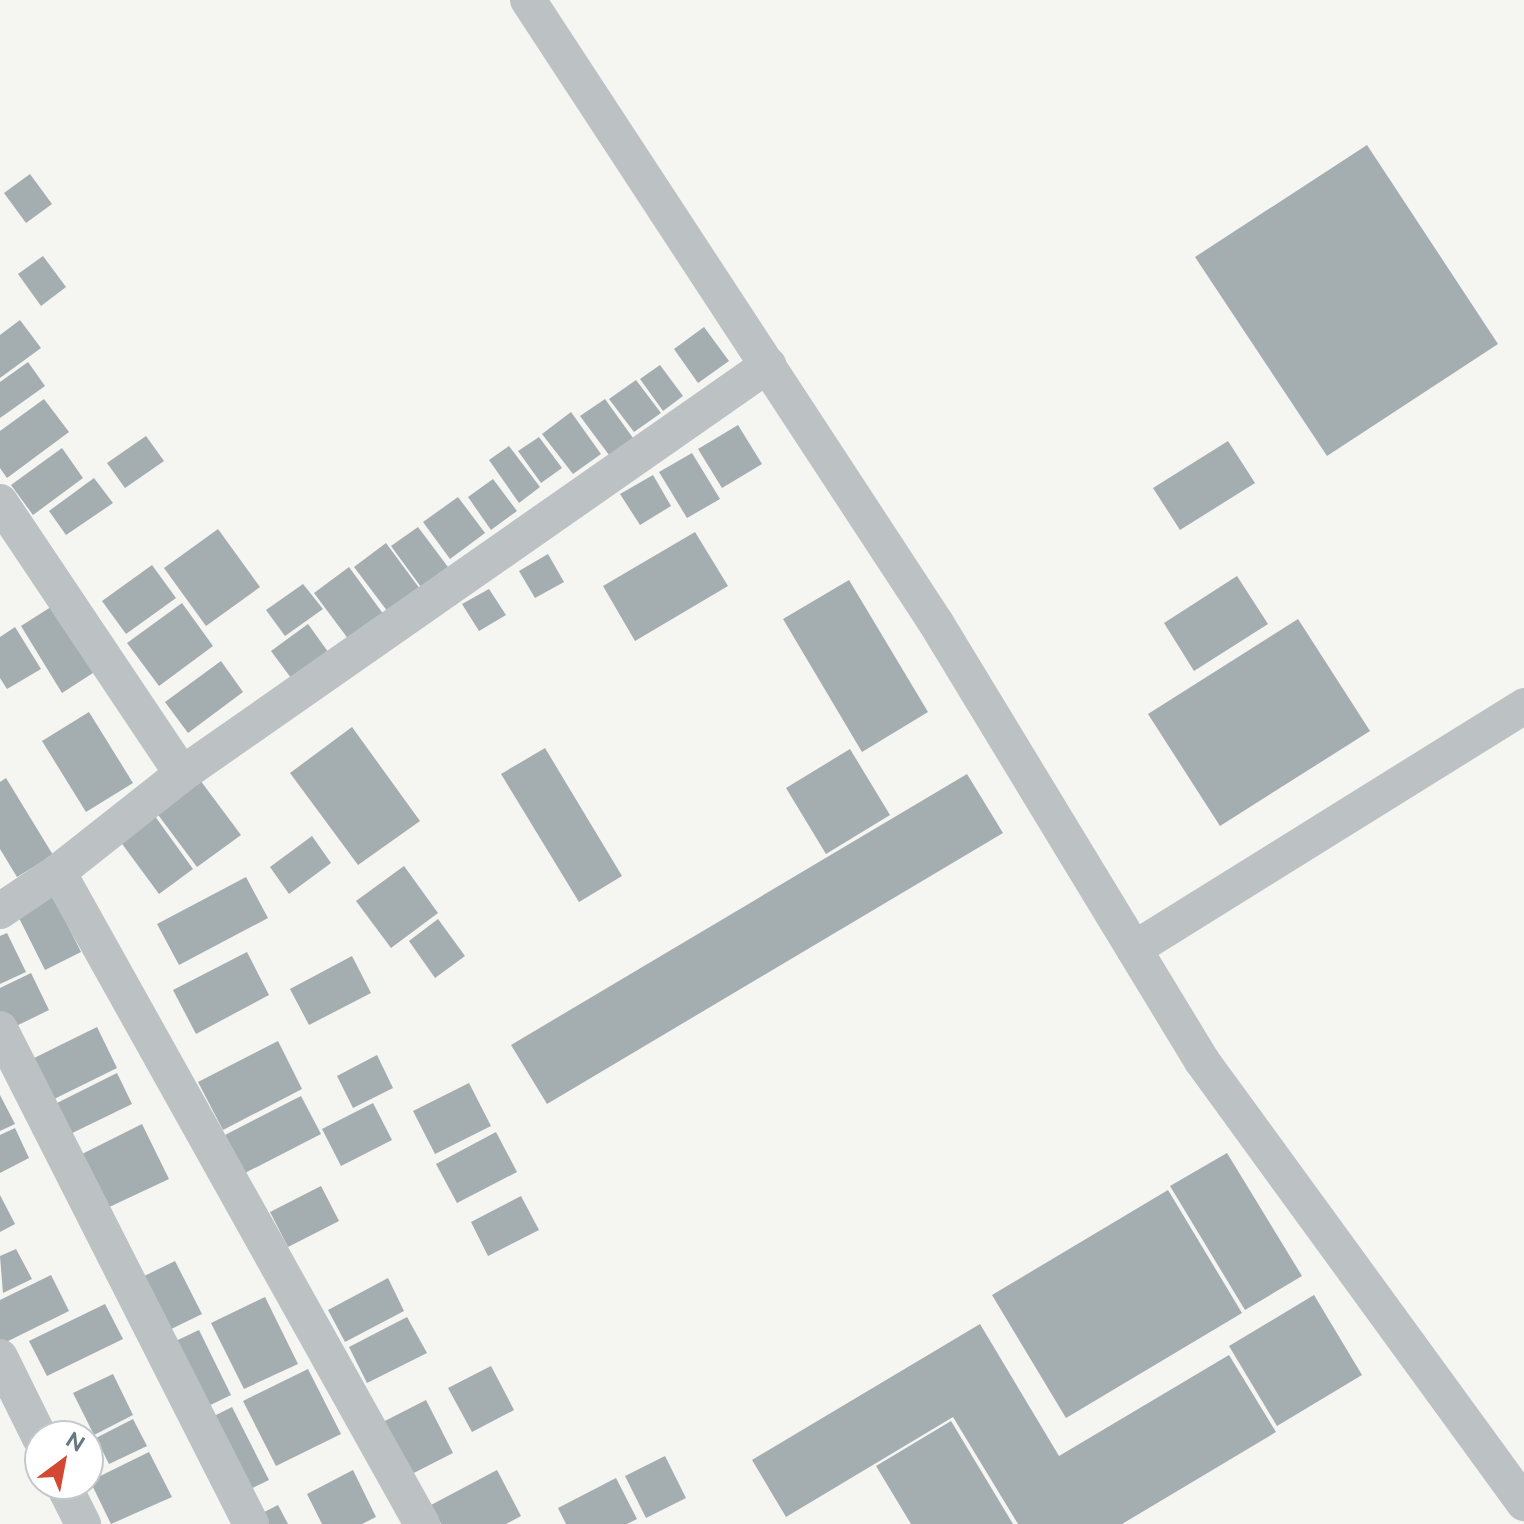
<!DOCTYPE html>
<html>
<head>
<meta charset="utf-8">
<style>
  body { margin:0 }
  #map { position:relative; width:1524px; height:1524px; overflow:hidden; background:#f5f5f2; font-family:Raleway,sans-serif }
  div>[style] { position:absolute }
  .building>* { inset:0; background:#a4adb0 }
  .street>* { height:36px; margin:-18px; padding:0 18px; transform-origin:18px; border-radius:18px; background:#bcc1c3 }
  span { translate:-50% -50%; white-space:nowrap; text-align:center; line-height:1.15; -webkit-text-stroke:8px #fff; paint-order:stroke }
  .north { position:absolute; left:24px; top:1420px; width:80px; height:80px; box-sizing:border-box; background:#fff; border:2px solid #c2c9cc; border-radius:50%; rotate:32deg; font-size:22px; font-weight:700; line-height:32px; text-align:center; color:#677880 }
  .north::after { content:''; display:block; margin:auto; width:28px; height:36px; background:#d34733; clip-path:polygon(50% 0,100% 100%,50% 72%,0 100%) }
</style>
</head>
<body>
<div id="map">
  <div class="building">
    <i style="clip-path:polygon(1367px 145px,1498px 344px,1327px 456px,1195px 257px)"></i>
    <i style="clip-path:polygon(30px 174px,52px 204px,26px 223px,4px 193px)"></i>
    <i style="clip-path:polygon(43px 256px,66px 287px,41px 306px,18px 274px)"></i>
    <i style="clip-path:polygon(20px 320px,41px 348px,0 378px,0 335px)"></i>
    <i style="clip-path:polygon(704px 327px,729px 361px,698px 383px,674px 349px)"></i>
    <i style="clip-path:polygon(28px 362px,45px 386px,0 418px,0 382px)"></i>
    <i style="clip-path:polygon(660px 365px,683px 396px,663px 411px,640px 379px)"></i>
    <i style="clip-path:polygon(636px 380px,661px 413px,634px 432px,609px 399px)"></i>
    <i style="clip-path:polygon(44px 399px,69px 432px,7px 478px,0 468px,0 431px)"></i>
    <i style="clip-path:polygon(605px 399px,633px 438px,609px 455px,580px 416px)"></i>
    <i style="clip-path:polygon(571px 412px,601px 454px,573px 474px,542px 434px)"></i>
    <i style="clip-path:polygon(738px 425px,762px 464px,722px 488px,698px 449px)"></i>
    <i style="clip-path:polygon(146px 436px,164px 461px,125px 488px,107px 463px)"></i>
    <i style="clip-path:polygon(539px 437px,562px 468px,541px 483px,518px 451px)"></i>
    <i style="clip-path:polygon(1228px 441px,1255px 483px,1180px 530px,1153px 488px)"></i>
    <i style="clip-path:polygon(509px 446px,540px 487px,519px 503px,489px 460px)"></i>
    <i style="clip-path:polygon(62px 448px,83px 478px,33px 515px,11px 485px)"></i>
    <i style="clip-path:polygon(692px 453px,720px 499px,687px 518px,659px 472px)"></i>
    <i style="clip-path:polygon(653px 475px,671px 506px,640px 525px,620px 494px)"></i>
    <i style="clip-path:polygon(94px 478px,113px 503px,66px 535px,49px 511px)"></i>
    <i style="clip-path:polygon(493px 479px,517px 511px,491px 530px,468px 497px)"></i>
    <i style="clip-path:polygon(458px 497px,485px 533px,450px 559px,423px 522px)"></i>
    <i style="clip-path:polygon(418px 527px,448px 567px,421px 587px,391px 546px)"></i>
    <i style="clip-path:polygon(218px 529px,260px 587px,206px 626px,164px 568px)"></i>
    <i style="clip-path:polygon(695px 532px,728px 586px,635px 641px,603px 586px)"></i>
    <i style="clip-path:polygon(386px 543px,420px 589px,388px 612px,354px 567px)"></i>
    <i style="clip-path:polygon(548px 554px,564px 582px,535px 598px,519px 571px)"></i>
    <i style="clip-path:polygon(152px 565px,176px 598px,126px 634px,102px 601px)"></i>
    <i style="clip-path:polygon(349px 567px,384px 615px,349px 640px,314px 593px)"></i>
    <i style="clip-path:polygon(1237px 576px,1268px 624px,1194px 671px,1164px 623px)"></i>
    <i style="clip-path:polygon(849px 580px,928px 712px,862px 752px,783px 619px)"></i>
    <i style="clip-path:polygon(303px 584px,323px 609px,285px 636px,266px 610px)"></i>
    <i style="clip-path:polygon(489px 589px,506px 615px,479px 631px,462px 604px)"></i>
    <i style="clip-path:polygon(182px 603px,213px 646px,159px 686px,127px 643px)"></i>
    <i style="clip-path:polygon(54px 605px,96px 671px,62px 693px,21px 626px)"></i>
    <i style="clip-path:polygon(1298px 619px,1370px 731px,1220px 826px,1148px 714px)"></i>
    <i style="clip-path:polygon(308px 624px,331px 656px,294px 682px,271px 651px)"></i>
    <i style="clip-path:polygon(15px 627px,41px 669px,7px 689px,0 678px,0 637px)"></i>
    <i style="clip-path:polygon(221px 661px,243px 692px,188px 733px,165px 702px)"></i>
    <i style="clip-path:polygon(89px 712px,133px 783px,86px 812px,42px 741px)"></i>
    <i style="clip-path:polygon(352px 727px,420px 821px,358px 865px,290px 773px)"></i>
    <i style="clip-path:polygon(545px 748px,622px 876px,579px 902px,501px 774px)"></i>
    <i style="clip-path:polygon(850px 749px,890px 815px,826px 854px,786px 788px)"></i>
    <i style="clip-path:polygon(967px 774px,1003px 833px,547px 1104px,511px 1045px)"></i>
    <i style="clip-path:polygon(6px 778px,53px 855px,17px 877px,0 849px,0 782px)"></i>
    <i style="clip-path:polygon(200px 780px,241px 835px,197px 867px,156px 812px)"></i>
    <i style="clip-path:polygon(152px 812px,193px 869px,159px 894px,117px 837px)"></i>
    <i style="clip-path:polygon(312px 836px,331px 863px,289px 894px,270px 867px)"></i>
    <i style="clip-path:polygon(404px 866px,438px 913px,391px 948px,356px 901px)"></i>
    <i style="clip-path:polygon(246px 877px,268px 918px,179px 965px,157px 924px)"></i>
    <i style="clip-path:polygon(52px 894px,81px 952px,45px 970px,16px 912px)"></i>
    <i style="clip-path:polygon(438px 919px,465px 956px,435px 978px,409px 941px)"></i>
    <i style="clip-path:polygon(7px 933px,26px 972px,0 984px,0 936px)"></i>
    <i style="clip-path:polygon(247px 952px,269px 995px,196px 1034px,173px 990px)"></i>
    <i style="clip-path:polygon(352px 956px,371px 993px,309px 1025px,290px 989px)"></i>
    <i style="clip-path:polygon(31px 973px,49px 1010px,6px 1031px,0 1020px,0 988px)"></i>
    <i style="clip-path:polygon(97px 1027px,117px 1068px,46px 1103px,26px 1062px)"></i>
    <i style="clip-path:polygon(278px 1041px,302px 1089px,223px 1130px,198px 1082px)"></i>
    <i style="clip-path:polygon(377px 1055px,393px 1088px,353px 1108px,337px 1076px)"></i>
    <i style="clip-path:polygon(117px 1073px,132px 1104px,62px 1138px,47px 1108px)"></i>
    <i style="clip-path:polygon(469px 1083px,491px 1126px,435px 1154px,413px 1111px)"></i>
    <i style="clip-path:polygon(0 1095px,15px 1124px,0 1131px)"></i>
    <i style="clip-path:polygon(301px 1096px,321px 1134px,245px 1173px,225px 1135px)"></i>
    <i style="clip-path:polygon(373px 1103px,392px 1140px,341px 1166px,322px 1129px)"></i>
    <i style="clip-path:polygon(142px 1124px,169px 1179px,105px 1209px,78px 1156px)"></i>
    <i style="clip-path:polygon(15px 1128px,29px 1158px,0 1173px,0 1135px)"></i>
    <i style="clip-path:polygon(496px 1132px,517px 1172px,457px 1203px,436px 1164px)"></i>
    <i style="clip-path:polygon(1227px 1153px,1302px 1276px,1245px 1310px,1170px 1186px)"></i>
    <i style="clip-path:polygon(321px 1186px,339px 1221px,288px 1247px,270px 1212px)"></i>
    <i style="clip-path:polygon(1168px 1190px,1242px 1313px,1066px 1418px,992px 1295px)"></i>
    <i style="clip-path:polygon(0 1195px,15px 1224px,0 1232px)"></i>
    <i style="clip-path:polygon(521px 1196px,539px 1230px,488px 1256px,471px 1222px)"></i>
    <i style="clip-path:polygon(16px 1249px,32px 1279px,3px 1293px,0 1256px)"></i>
    <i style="clip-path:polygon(175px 1261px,202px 1314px,161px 1334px,134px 1281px)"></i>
    <i style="clip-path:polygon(51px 1275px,69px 1311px,0 1345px,0 1300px)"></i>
    <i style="clip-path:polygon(388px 1278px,404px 1311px,345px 1342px,328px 1310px)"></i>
    <i style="clip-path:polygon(1314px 1295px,1362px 1375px,1277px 1426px,1229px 1346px)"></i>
    <i style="clip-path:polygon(265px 1297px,298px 1364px,244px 1389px,211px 1323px)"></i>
    <i style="clip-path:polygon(105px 1304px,123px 1339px,47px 1376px,29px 1341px)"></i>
    <i style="clip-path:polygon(407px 1317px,427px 1353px,367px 1383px,349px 1347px)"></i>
    <i style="clip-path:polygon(980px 1324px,1059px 1456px,1229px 1355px,1276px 1432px,1122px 1524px,1018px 1524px,953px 1417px,786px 1517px,752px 1460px)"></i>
    <i style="clip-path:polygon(199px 1330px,231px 1395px,198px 1411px,165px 1346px)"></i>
    <i style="clip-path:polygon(491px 1366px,514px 1410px,472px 1432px,448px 1388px)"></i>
    <i style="clip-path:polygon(308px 1369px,341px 1434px,276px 1466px,243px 1401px)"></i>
    <i style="clip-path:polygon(113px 1374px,133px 1415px,94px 1435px,73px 1393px)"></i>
    <i style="clip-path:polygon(426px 1400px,453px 1453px,402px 1479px,375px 1426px)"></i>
    <i style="clip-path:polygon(232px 1407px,269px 1480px,232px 1498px,196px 1425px)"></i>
    <i style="clip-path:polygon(133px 1419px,147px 1446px,109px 1464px,96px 1438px)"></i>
    <i style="clip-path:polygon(951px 1421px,1013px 1524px,911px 1524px,876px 1466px)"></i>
    <i style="clip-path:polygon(149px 1452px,172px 1497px,111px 1524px,90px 1481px)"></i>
    <i style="clip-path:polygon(665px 1456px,686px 1498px,646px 1518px,625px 1476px)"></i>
    <i style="clip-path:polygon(353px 1470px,376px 1517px,362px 1524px,322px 1524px,307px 1494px)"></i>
    <i style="clip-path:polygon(497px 1470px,521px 1516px,506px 1524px,441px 1524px,431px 1505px)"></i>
    <i style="clip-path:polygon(616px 1478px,637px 1519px,627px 1524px,566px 1524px,558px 1508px)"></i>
    <i style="clip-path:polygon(278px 1505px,288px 1524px,246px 1524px,245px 1522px)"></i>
  </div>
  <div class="street">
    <i style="left:528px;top:0;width:745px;rotate:56.78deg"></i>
    <i style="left:936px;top:623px;width:512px;rotate:58.73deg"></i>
    <i style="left:1202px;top:1061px;width:547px;rotate:53.93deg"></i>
    <i style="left:0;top:502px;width:327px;rotate:56.2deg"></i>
    <i style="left:0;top:911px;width:70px;rotate:-33.9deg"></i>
    <i style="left:1134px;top:949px;width:460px;rotate:-31.9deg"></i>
    <i style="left:0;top:1029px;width:555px;rotate:63.11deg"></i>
    <i style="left:0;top:1357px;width:90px;rotate:63.7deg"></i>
    <i style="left:63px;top:1484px;width:45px;rotate:63.4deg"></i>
    <i style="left:422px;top:1524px;width:747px;rotate:-119.17deg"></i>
    <i style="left:58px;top:872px;width:158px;rotate:-38.3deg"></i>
    <i style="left:182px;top:774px;width:715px;rotate:-34.91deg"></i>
  </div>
  <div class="north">N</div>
</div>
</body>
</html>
